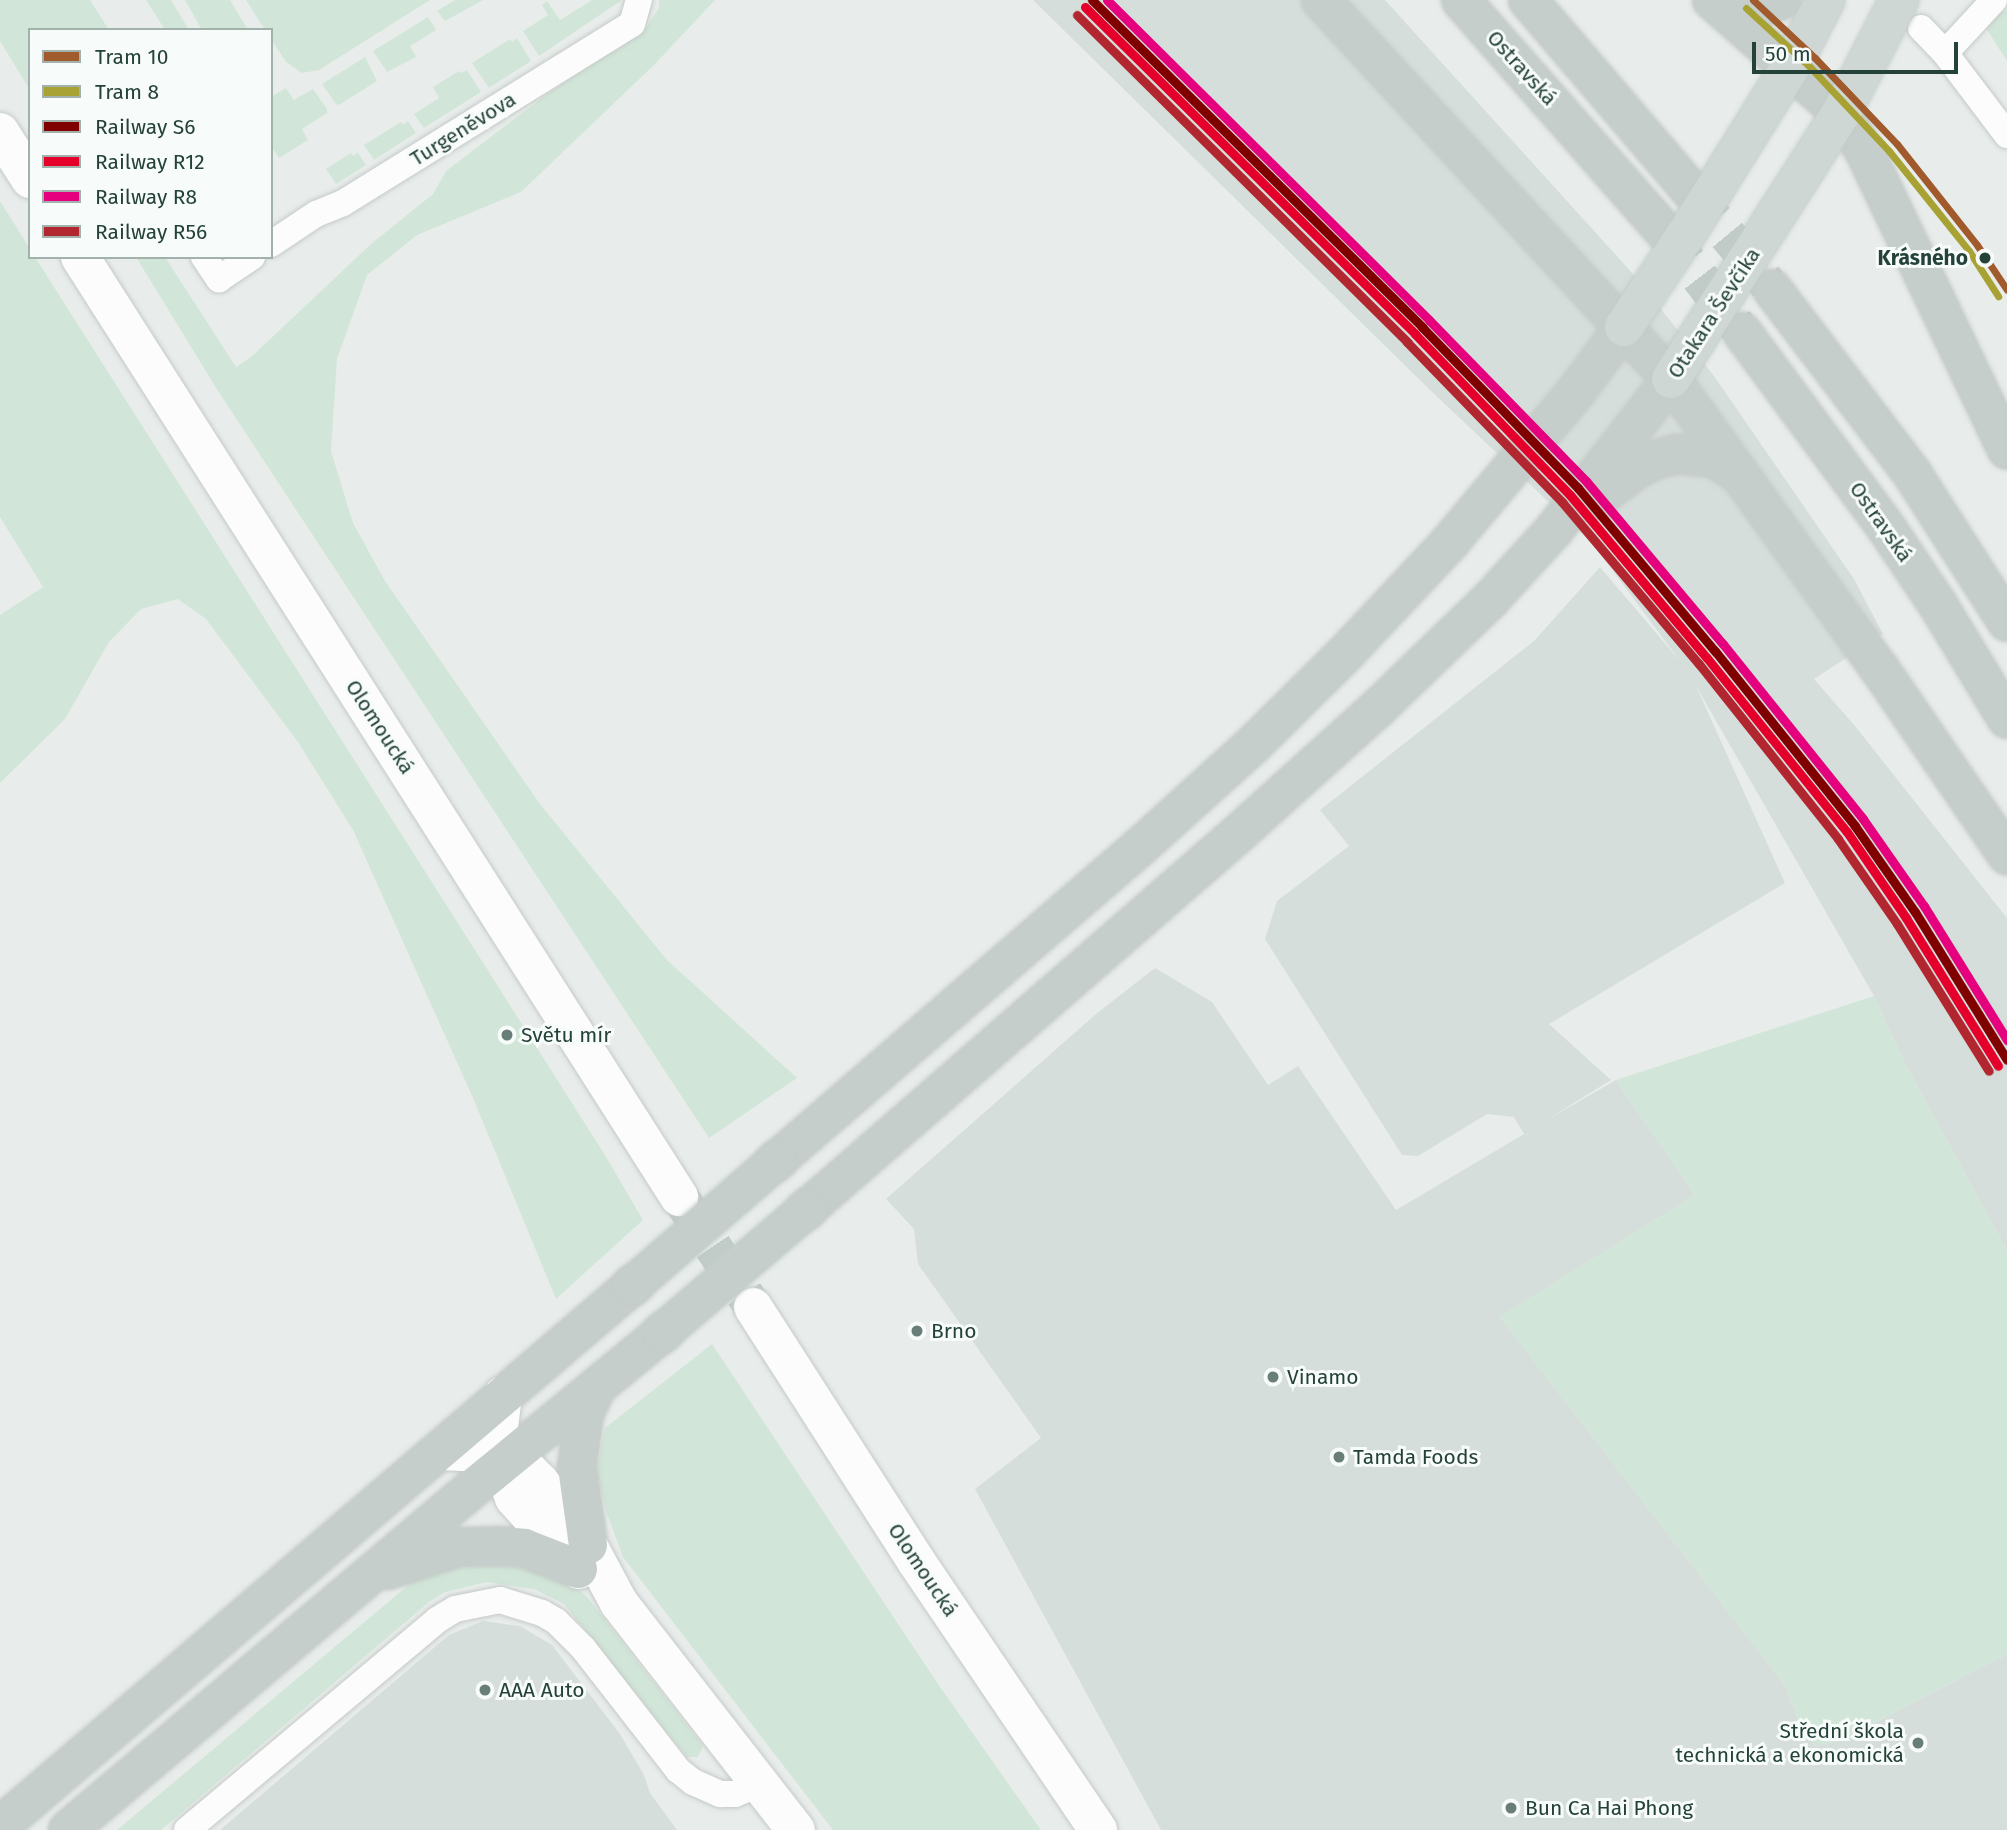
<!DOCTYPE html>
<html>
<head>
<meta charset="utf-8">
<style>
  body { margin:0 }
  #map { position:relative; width:2007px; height:1830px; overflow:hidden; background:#e8edeb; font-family:"Fira Sans",sans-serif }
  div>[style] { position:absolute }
  .built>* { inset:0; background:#d6dedb }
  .green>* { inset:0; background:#d1e6d8 }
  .secondary-tunnel>* { height:38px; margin-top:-19px; transform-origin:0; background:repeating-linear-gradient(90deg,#c1cbc8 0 38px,transparent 0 57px) }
  .trunk-tunnel>* { height:38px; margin-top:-19px; transform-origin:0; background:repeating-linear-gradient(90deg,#c1cbc8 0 38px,transparent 0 57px) }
  .roads { filter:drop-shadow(0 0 2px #c5cac8) drop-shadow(0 0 2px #c5cac8) }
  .minor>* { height:26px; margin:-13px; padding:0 13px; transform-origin:13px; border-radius:13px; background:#fcfcfc }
  .secondary>* { height:38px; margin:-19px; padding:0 19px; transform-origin:19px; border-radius:19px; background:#fcfcfc }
  .primary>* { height:38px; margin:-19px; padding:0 19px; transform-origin:19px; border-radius:19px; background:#cfd7d5 }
  .trunk>* { height:38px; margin:-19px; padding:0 19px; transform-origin:19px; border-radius:19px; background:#c6cecc }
  .bridges { filter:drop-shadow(0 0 2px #c3ccc9) drop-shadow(0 0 2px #c3ccc9) }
  .primary-bridge>* { height:38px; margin:-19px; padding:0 19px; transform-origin:19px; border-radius:19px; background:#cfd7d5 }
  .trunk-bridge>* { height:38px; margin:-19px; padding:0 19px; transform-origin:19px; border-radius:19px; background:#c6cecc }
  .rail-1>* { height:9px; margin:-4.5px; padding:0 4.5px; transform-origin:4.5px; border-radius:4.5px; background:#800000 }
  .rail-2>* { height:9px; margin:-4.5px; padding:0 4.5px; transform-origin:4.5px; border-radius:4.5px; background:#e4002b }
  .rail-3>* { height:9px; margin:-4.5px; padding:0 4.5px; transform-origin:4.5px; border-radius:4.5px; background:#e5007d }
  .rail-4>* { height:9px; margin:-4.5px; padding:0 4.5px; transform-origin:4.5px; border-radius:4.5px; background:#b2272f }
  .tram-1>* { height:7px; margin:-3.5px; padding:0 3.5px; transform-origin:3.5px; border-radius:3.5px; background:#a05a2c }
  .tram-2>* { height:7px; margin:-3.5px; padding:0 3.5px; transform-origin:3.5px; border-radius:3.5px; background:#a8a234 }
  .dots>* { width:19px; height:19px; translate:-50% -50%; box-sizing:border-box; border:4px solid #f7fbf9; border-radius:50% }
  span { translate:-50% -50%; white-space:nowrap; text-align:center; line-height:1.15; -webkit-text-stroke:6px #f7fbf9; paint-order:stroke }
  .street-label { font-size:21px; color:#24423a }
  .stop-label { font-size:21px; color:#24423a; font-weight:700 }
  .right { translate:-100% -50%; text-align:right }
  .poi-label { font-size:21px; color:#24423a }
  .left { translate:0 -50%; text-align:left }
  .legend { position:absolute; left:28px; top:28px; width:245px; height:231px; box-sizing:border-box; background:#f7fbf9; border:2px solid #a3b1ad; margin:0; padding:9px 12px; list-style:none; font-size:21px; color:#24423a }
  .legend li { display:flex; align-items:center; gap:14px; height:35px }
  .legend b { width:35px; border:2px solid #a3b1ad }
  .scale { position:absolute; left:1752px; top:42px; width:206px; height:32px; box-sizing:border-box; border:4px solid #24423a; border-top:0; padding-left:9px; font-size:21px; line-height:24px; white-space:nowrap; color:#24423a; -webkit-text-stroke:5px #f7fbf9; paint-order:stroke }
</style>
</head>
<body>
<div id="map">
  <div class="built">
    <i style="clip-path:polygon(1033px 0,1385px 0,1634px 275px,1714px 376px,1854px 579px,1883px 634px,1814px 679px,1855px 726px,2007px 918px,2007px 1251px,1903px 1060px,1874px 996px,1696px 686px,1785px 883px,1549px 1024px,1611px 1080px,1545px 1121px,1616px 1080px,1695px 1195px,1500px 1317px,1784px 1684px,1797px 1716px,1815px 1746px,1841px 1740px,2007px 1654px,2007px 1830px,1161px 1830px,975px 1489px,1041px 1438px,918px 1264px,914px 1229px,886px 1199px,1096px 1014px,1155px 968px,1212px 1002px,1268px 1085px,1298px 1066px,1396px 1210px,1524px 1134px,1514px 1117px,1487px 1114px,1418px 1156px,1402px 1155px,1265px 939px,1277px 901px,1349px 846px,1320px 810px,1534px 641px,1600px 567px,1680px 661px,1592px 543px,1429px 389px)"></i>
    <i style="clip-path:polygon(483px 1621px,520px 1626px,552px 1645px,620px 1734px,644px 1775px,650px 1793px,677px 1830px,220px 1830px,449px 1635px)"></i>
  </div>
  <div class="green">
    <i style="clip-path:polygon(0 0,90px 0,109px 30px,30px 30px,30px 90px,0 41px)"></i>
    <i style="clip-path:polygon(146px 0,171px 0,189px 30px,165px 30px)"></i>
    <i style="clip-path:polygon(185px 0,230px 0,248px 30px,202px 30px)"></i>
    <i style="clip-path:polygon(246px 0,430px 0,319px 70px,302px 73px,286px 62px,271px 39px,271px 30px,265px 30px)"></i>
    <i style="clip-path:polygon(455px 0,483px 0,445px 21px,437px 11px)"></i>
    <i style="clip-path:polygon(592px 0,622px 0,539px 56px,523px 31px,548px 15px,542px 5px,547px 1px,560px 20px)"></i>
    <i style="clip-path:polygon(659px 0,715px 0,654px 65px,521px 192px,417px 235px,367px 275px,337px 359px,331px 451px,353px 523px,385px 581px,540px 804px,667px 960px,797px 1078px,709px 1138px,218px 391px,136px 257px,165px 257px,236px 367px,251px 357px,371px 244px,433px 194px,446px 171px,547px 94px,647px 26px,659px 8px)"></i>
    <i style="clip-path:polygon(2007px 10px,2007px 61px,1986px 28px,1998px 14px)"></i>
    <i style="clip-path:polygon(428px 17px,436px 30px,410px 46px,416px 57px,387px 72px,373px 51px)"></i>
    <i style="clip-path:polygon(517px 38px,531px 61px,489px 88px,472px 63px,510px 39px,512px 42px)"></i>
    <i style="clip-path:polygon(365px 57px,377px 81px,339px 105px,336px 104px,322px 84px)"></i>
    <i style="clip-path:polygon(467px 70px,481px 92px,424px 128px,414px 114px,439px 98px,433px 87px,459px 71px,461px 73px)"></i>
    <i style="clip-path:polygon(286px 88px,294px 100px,313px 89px,327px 109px,327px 113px,302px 129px,308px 140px,279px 158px,271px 146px,271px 97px)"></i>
    <i style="clip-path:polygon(408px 121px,416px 133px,374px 160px,364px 145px,401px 122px,403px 125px)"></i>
    <i style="clip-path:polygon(351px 153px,353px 156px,358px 153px,366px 165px,336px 184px,326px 169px)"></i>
    <i style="clip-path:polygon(0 201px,30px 249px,30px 257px,35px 257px,605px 1155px,643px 1220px,556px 1299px,473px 1098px,353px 830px,298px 742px,206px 619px,178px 599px,141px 609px,109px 642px,65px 719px,0 783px,0 615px,43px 587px,0 517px)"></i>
    <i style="clip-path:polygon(1874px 996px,1903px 1060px,2007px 1251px,2007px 1654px,1841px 1740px,1815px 1746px,1797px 1716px,1784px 1684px,1500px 1317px,1695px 1195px,1616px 1080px)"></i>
    <i style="clip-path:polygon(712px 1344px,938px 1684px,1041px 1830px,833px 1830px,623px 1557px,606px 1511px,597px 1470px,605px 1428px)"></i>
    <i style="clip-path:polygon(499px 1558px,574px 1585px,588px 1598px,703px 1746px,698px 1757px,687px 1757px,564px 1604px,534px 1589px,487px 1582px,445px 1592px,429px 1602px,161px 1830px,117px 1830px,418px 1577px,440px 1565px)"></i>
  </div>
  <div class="secondary-tunnel">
    <i style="left:681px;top:1199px;width:130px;rotate:56.3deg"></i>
  </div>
  <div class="trunk-tunnel">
    <i style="left:1691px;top:191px;width:121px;rotate:50.4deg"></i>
    <i style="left:1665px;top:232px;width:120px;rotate:52.5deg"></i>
  </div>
  <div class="roads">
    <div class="minor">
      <i style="left:1921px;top:28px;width:35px;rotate:46deg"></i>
      <i style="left:1945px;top:53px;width:103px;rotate:52.9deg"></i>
      <i style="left:1945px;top:53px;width:72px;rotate:-47.2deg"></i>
      <i style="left:271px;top:244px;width:54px;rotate:-33.7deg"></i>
      <i style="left:316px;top:214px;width:29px;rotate:-22deg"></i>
      <i style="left:343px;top:203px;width:340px;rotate:-31.8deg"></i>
      <i style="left:632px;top:24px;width:25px;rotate:-74deg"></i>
      <i style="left:204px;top:257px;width:27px;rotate:56deg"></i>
      <i style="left:219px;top:279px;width:40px;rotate:-34deg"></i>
      <i style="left:187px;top:1830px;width:326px;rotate:-40deg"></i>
      <i style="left:437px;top:1620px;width:21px;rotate:-31deg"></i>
      <i style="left:455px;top:1609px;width:46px;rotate:-11.3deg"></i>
      <i style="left:500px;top:1600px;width:44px;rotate:17.2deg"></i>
      <i style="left:542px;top:1613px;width:16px;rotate:30deg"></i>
      <i style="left:556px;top:1621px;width:38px;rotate:45deg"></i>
      <i style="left:583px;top:1648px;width:155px;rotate:52.1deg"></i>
      <i style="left:678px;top:1770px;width:19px;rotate:39deg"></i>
      <i style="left:693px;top:1782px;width:30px;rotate:24deg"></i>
      <i style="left:720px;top:1794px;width:15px"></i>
      <i style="left:735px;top:1794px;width:27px;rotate:-24deg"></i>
    </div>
    <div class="secondary">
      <i style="left:0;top:132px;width:56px;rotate:57.4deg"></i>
      <i style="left:80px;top:257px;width:1115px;rotate:57.49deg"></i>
      <i style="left:753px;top:1307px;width:302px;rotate:57.3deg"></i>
      <i style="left:916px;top:1561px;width:325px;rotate:55.9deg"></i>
      <i style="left:503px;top:1395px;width:35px;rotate:97deg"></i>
      <i style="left:499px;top:1430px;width:53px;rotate:80.2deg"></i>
      <i style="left:508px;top:1482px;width:17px;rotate:69deg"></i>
      <i style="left:514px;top:1498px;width:97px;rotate:47.9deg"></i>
      <i style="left:441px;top:1451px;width:44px;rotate:2.6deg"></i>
      <i style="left:485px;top:1453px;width:44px;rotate:20.1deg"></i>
      <i style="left:526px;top:1468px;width:20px;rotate:45deg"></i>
      <i style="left:540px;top:1482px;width:79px;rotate:52.7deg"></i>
      <i style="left:588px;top:1545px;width:66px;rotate:61.9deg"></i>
      <i style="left:619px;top:1603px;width:288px;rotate:52.1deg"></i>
    </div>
    <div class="primary">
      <i style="left:1791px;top:66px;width:74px;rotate:-62.7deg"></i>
    </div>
    <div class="trunk">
      <i style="left:1321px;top:0;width:516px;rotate:47.28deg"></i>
      <i style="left:1671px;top:379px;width:356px;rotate:54.3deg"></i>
      <i style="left:1879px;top:668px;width:227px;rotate:55.6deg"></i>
      <i style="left:1461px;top:0;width:309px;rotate:48.7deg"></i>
      <i style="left:1528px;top:0;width:251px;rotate:49.5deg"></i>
      <i style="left:1712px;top:0;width:171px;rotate:41.2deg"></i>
      <i style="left:1841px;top:113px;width:44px;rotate:58.1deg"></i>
      <i style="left:1864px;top:150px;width:332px;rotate:64.5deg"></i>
      <i style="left:1718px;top:0;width:23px;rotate:18deg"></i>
      <i style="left:1740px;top:7px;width:21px"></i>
      <i style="left:1761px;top:7px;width:21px;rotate:-19deg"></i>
      <i style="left:1772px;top:289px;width:233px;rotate:52.8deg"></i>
      <i style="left:1913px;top:475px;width:174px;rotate:57.4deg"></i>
      <i style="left:1742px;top:332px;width:245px;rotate:53.6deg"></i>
      <i style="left:1887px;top:529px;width:92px;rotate:56.1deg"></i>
      <i style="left:1938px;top:605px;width:133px;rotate:58.8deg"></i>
      <i style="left:1595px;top:500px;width:50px;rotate:-36.9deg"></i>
      <i style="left:1635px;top:470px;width:21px;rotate:-28deg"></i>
      <i style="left:1654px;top:460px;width:24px;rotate:-15deg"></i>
      <i style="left:1677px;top:454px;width:37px;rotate:6deg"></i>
      <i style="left:1714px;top:458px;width:31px;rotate:33deg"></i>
      <i style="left:776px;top:1161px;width:482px;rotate:-40.8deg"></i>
      <i style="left:1141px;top:846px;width:152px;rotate:-42.1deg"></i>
      <i style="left:1254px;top:744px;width:128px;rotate:-44.7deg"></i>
      <i style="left:1345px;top:654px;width:154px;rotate:-46.8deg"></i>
      <i style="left:1450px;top:542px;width:194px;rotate:-50deg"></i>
      <i style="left:1575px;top:393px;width:82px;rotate:-53.4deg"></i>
      <i style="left:807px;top:1209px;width:571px;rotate:-41.03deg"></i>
      <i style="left:1238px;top:834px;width:187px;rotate:-42deg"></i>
      <i style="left:1377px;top:709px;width:158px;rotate:-44deg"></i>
      <i style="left:1491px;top:599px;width:93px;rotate:-47.6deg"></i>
      <i style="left:1554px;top:530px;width:191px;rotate:-52.2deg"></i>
      <i style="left:588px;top:1545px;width:79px;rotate:-98deg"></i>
      <i style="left:577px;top:1467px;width:53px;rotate:-82.5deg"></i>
      <i style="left:584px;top:1414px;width:29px;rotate:-65deg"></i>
      <i style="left:388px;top:1570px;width:75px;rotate:-17.9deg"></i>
      <i style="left:459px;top:1547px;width:39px;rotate:-1deg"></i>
      <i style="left:498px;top:1546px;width:26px;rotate:4deg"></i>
      <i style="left:524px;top:1548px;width:58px;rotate:21.3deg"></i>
      <i style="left:0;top:1826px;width:833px;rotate:-40.52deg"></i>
      <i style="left:68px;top:1830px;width:513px;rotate:-40.18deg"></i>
      <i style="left:460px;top:1499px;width:263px;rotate:-39.4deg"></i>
    </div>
  </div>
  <div class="bridges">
    <div class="primary-bridge">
      <i style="left:1624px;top:327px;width:110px;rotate:-56.2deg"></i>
      <i style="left:1685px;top:236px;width:200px;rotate:-58.1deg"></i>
      <i style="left:1671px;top:379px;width:316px;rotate:-57.4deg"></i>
      <i style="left:1841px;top:113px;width:127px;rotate:-62.8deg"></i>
    </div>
    <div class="trunk-bridge">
      <i style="left:633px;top:1285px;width:189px;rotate:-40.9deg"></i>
      <i style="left:663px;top:1332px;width:189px;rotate:-40.5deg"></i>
    </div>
  </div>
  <div class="rail-1">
    <i style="left:1092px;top:0;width:465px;rotate:44.7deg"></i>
    <i style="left:1422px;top:327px;width:224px;rotate:45.9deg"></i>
    <i style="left:1578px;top:488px;width:213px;rotate:50deg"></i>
    <i style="left:1715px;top:651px;width:224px;rotate:51.3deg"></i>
    <i style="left:1855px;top:826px;width:105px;rotate:55.1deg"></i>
    <i style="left:1915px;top:912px;width:174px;rotate:58.1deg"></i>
  </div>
  <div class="rail-2">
    <i style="left:1085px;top:7px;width:465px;rotate:44.7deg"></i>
    <i style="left:1415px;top:334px;width:223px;rotate:46.1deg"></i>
    <i style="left:1570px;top:495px;width:213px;rotate:50deg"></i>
    <i style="left:1707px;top:658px;width:223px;rotate:51.2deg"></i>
    <i style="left:1847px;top:832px;width:104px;rotate:55.5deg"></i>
    <i style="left:1906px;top:918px;width:174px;rotate:58.1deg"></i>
  </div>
  <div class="rail-3">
    <i style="left:1107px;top:0;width:454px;rotate:44.8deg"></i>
    <i style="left:1429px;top:320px;width:225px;rotate:45.7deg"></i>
    <i style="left:1586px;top:481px;width:213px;rotate:50deg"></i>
    <i style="left:1723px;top:644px;width:224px;rotate:51.3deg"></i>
    <i style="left:1863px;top:819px;width:106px;rotate:55deg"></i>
    <i style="left:1924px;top:906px;width:158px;rotate:58.2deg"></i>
  </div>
  <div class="rail-4">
    <i style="left:1077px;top:15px;width:465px;rotate:44.7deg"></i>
    <i style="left:1407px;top:342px;width:223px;rotate:45.9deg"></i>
    <i style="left:1562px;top:502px;width:212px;rotate:49.8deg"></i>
    <i style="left:1699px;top:664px;width:223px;rotate:51.5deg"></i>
    <i style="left:1838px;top:839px;width:103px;rotate:55.2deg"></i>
    <i style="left:1897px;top:924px;width:173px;rotate:58deg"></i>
  </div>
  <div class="tram-1">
    <i style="left:1753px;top:0;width:85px;rotate:43.1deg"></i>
    <i style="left:1815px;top:58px;width:119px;rotate:46.4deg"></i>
    <i style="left:1897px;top:144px;width:129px;rotate:51.6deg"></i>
    <i style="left:1977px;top:245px;width:54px;rotate:56.3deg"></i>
  </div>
  <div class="tram-2">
    <i style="left:1746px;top:8px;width:84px;rotate:42.6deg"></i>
    <i style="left:1808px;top:65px;width:118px;rotate:46.7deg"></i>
    <i style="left:1889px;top:151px;width:128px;rotate:51.3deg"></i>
    <i style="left:1969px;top:251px;width:54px;rotate:57.2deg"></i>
  </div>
  <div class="dots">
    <i style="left:1985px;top:258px;background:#24423a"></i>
    <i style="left:507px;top:1035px;background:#697e78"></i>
    <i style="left:917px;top:1331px;background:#697e78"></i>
    <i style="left:1273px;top:1377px;background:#697e78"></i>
    <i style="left:1339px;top:1457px;background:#697e78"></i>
    <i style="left:485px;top:1690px;background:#697e78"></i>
    <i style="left:1918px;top:1743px;background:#697e78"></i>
    <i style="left:1511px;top:1808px;background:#697e78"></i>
  </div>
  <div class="street-label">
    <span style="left:1522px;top:68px;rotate:48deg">Ostravská</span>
    <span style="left:463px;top:129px;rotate:-32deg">Turgeněvova</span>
    <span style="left:1714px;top:313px;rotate:-57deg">Otakara Ševčíka</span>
    <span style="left:1881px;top:522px;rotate:55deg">Ostravská</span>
    <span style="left:380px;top:727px;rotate:57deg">Olomoucká</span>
    <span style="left:923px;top:1570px;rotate:56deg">Olomoucká</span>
  </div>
  <div class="stop-label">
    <span class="right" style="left:1968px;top:258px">Krásného</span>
  </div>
  <div class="poi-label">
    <span class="left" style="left:521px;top:1035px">Světu mír</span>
    <span class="left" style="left:931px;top:1331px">Brno</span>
    <span class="left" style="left:1287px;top:1377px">Vinamo</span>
    <span class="left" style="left:1353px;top:1457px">Tamda Foods</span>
    <span class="left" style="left:499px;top:1690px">AAA Auto</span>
    <span class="right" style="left:1904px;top:1743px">Střední škola<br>technická a ekonomická</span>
    <span class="left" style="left:1525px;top:1808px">Bun Ca Hai Phong</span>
  </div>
  <ul class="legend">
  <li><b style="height:9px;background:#a05a2c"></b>Tram 10</li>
  <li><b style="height:9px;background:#a8a234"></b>Tram 8</li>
  <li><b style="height:9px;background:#800000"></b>Railway S6</li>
  <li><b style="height:9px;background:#e4002b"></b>Railway R12</li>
  <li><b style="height:9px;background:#e5007d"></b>Railway R8</li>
  <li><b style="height:9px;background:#b2272f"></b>Railway R56</li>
  </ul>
  <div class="scale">50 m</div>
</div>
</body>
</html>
